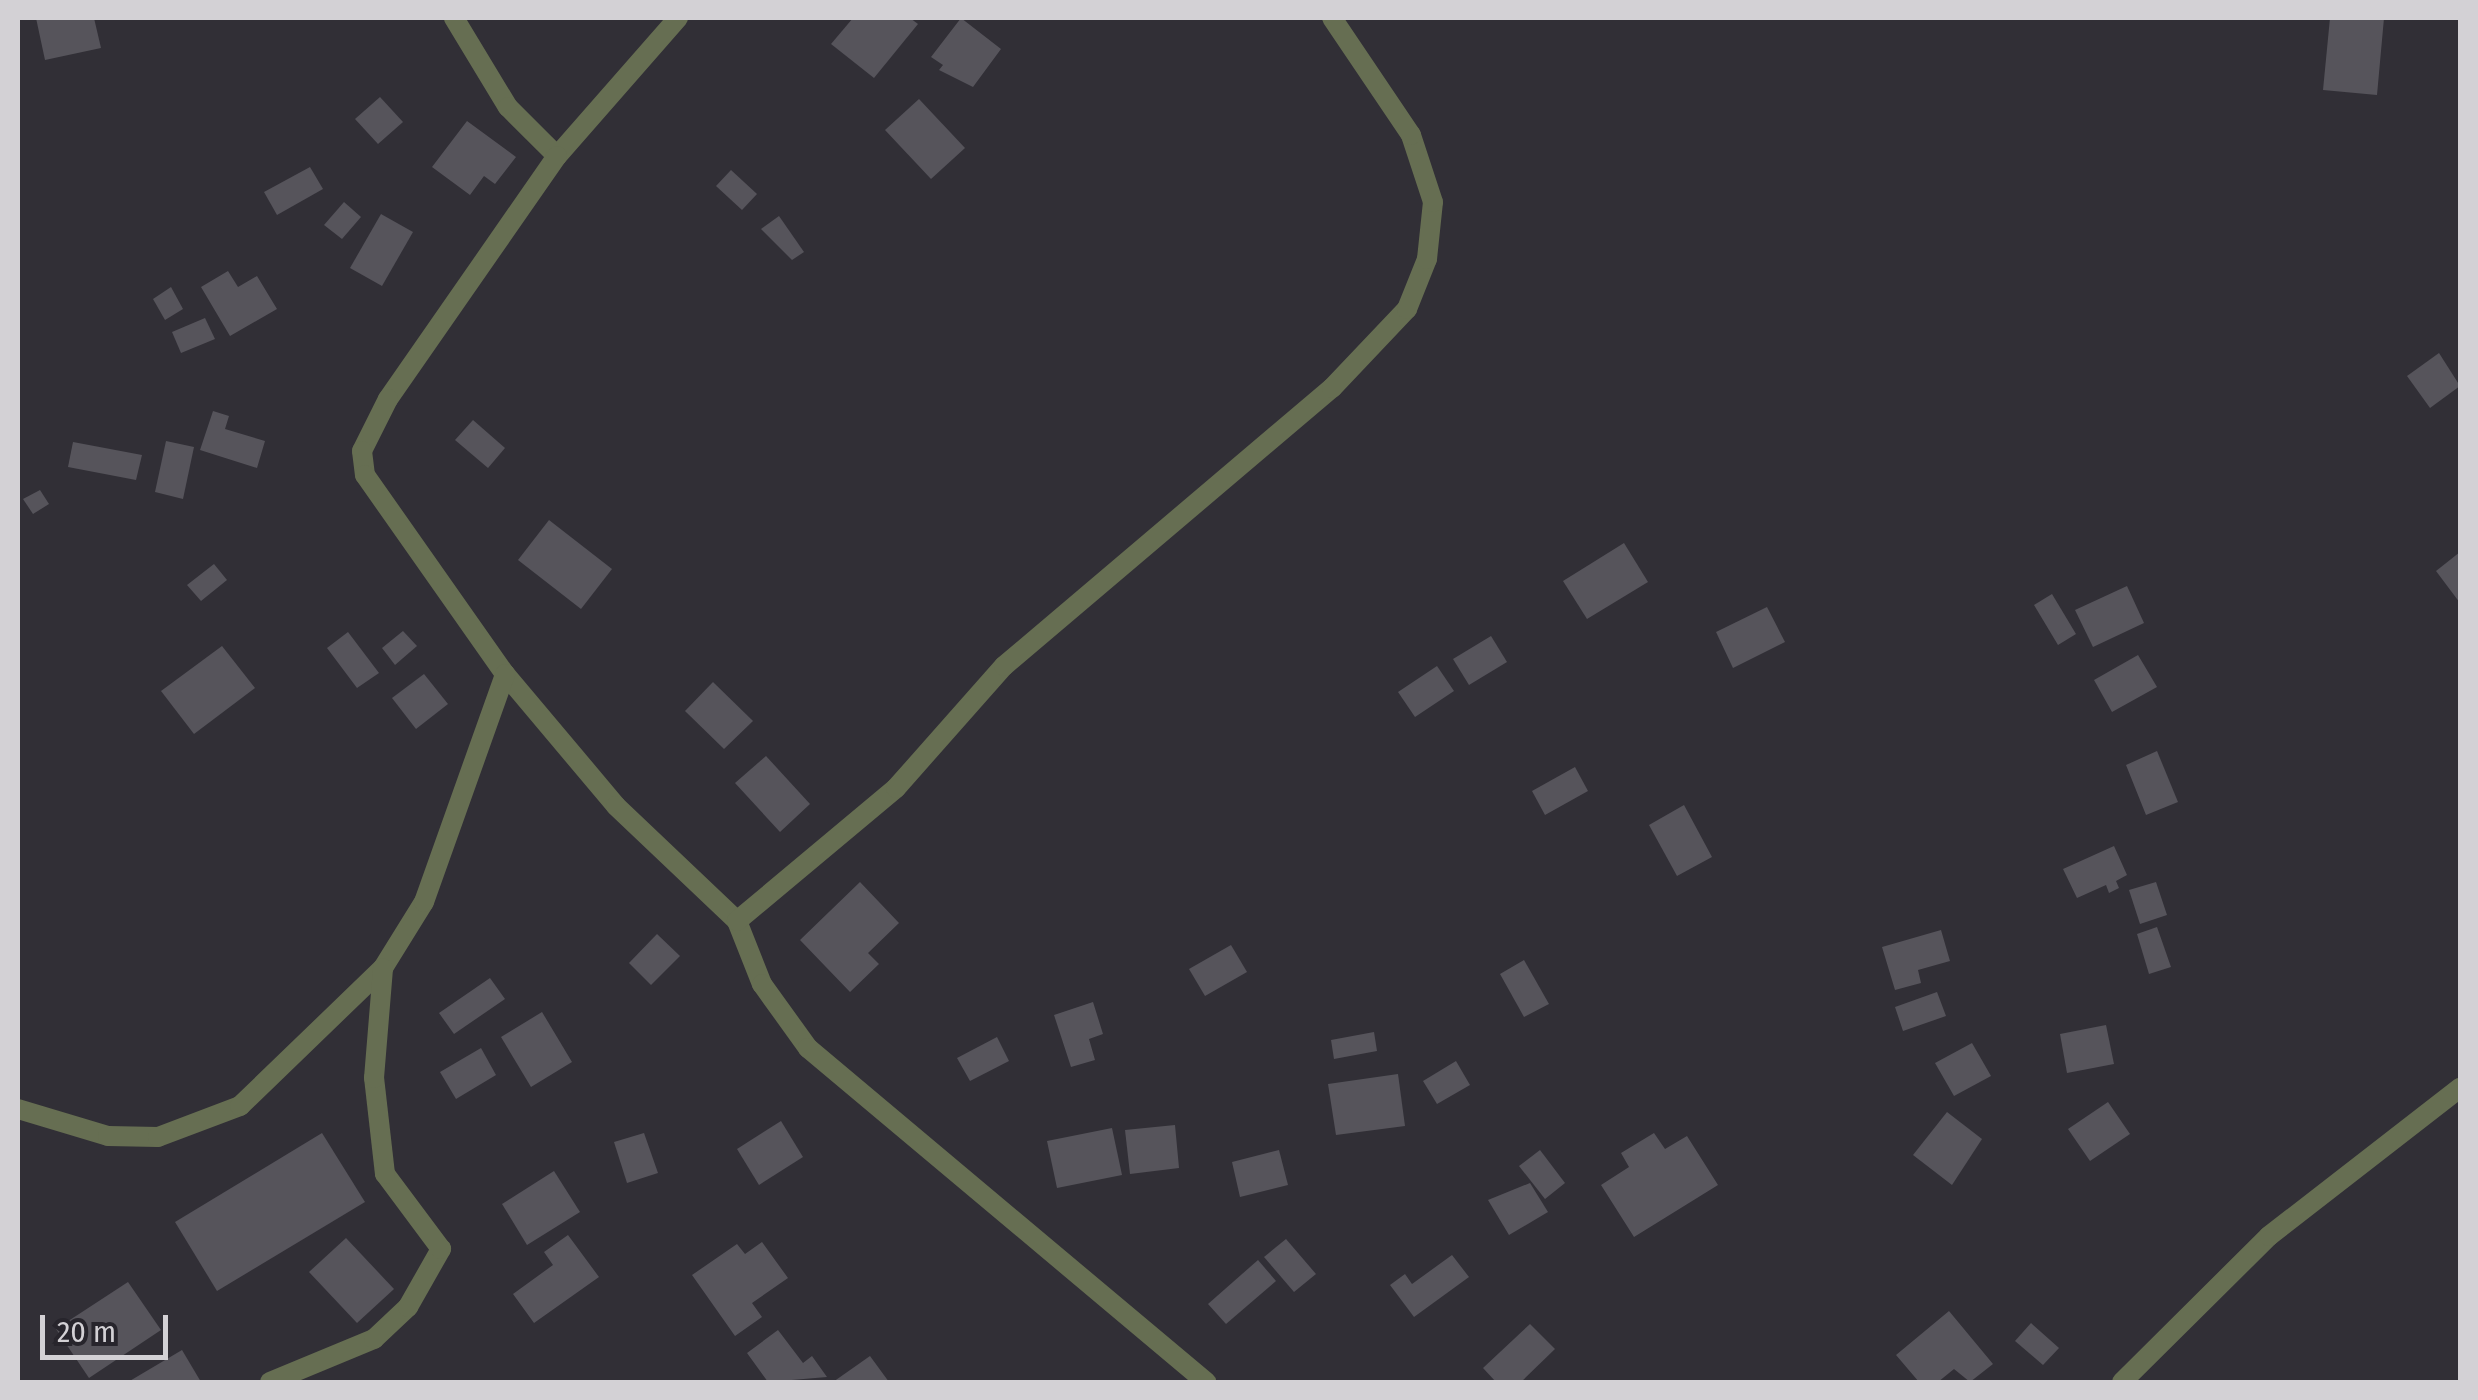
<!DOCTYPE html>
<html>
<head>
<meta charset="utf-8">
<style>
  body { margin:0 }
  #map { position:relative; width:2478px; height:1400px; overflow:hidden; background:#312f36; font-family:"Fira Sans Condensed",sans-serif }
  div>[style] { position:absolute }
  .building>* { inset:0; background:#56545b }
  .minor>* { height:20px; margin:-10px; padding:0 10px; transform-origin:10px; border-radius:10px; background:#666e52 }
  span { translate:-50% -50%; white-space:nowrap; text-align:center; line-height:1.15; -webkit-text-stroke:8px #27252c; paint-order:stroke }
  .frame { position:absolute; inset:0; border:20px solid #d3d1d5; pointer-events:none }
  .scale { position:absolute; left:40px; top:1315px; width:128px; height:45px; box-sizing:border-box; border:5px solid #d3d1d5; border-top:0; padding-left:12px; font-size:30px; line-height:35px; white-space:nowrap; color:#d3d1d5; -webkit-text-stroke:8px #27252c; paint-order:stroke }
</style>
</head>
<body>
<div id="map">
  <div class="building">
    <i style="clip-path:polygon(36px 18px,94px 18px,101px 48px,45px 60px)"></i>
    <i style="clip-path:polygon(853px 18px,910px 18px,918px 24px,874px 78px,831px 44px)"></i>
    <i style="clip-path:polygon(961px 18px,1001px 49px,973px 87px,939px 70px,943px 65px,931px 57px)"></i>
    <i style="clip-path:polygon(2330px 18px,2384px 18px,2377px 95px,2323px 90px)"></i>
    <i style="clip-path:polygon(380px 97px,403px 122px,378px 144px,355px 119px)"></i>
    <i style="clip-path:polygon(919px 99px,965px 148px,931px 179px,885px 130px)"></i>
    <i style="clip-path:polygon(467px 121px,516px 157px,495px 184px,484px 176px,470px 195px,432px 167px)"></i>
    <i style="clip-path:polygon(310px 167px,323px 189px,277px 215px,264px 192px)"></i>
    <i style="clip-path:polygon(731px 170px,757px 194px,742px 210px,716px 186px)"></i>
    <i style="clip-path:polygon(344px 202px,361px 217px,342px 239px,324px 225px)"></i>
    <i style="clip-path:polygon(381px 214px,413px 232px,382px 286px,350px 268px)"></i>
    <i style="clip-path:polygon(779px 216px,804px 252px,792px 260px,761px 229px)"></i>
    <i style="clip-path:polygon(228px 271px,238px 287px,257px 276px,277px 309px,230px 336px,201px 287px)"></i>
    <i style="clip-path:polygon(171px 287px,183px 309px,165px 320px,153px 299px)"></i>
    <i style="clip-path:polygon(205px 318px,215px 339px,181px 353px,172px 332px)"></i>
    <i style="clip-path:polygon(2439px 353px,2460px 386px,2430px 408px,2407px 376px)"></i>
    <i style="clip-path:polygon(213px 411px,229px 416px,225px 429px,265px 441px,257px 468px,200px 450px)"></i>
    <i style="clip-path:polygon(473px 420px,505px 448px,488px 468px,455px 440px)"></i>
    <i style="clip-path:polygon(166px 441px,194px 447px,183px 499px,155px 492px)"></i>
    <i style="clip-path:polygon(73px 442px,142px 455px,136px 480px,68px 467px)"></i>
    <i style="clip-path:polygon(40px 490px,49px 504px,33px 514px,23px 499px)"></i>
    <i style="clip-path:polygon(549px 520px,612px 569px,581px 609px,518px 560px)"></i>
    <i style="clip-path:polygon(1624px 543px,1648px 582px,1587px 619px,1563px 581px)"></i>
    <i style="clip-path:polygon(2460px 552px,2460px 603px,2436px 571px)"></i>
    <i style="clip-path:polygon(214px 564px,227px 580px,201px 601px,187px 585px)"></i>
    <i style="clip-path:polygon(2127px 586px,2144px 623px,2093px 647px,2075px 610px)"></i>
    <i style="clip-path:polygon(2052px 594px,2076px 634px,2058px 645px,2034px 605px)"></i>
    <i style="clip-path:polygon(1767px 607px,1785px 642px,1733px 668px,1716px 632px)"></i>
    <i style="clip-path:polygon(403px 631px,417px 646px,395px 665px,382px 648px)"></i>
    <i style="clip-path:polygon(348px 632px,379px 673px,357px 688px,327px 648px)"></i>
    <i style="clip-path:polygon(1491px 636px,1507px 662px,1469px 685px,1453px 659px)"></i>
    <i style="clip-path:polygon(222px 646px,255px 688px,194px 734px,161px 691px)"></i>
    <i style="clip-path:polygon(2138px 655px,2157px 687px,2112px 712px,2094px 680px)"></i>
    <i style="clip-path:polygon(1437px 666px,1454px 691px,1415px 717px,1398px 692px)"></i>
    <i style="clip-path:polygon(424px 674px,448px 704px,416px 729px,392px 698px)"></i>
    <i style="clip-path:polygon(713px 682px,753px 721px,724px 749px,685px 711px)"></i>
    <i style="clip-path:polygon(2157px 751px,2178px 802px,2146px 815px,2126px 765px)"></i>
    <i style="clip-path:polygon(766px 756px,810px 804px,780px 832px,735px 783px)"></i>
    <i style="clip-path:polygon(1575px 767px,1588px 791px,1545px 815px,1532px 791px)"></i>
    <i style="clip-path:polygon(1684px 805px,1712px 857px,1677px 876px,1649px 825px)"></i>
    <i style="clip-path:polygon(2114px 846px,2127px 875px,2116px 881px,2119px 888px,2109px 893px,2106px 885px,2077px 898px,2063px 869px)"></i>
    <i style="clip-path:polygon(860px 882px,899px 923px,868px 953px,879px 964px,850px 992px,800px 940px)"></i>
    <i style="clip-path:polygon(2156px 882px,2167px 915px,2140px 924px,2129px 890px)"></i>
    <i style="clip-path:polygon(2157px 927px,2171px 967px,2149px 974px,2137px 934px)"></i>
    <i style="clip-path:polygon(1941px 930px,1950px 961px,1918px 970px,1921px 983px,1895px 990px,1882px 947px)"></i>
    <i style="clip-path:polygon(657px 934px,680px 956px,651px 985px,629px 963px)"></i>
    <i style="clip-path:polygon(1231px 945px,1247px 972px,1205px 996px,1189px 969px)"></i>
    <i style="clip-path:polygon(1524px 960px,1549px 1004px,1524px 1017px,1500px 974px)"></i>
    <i style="clip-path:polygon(490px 978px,505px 999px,454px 1034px,439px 1013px)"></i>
    <i style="clip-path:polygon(1937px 992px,1946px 1016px,1903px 1031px,1895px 1007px)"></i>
    <i style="clip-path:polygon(1093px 1002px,1103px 1034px,1089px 1039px,1095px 1060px,1071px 1067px,1054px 1015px)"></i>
    <i style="clip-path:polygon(542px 1012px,572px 1062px,531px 1087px,501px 1037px)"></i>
    <i style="clip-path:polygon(2106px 1025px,2114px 1064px,2067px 1073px,2060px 1034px)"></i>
    <i style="clip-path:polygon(1374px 1032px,1377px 1051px,1334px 1059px,1331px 1040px)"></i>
    <i style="clip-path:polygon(997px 1037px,1009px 1061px,970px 1081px,957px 1058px)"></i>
    <i style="clip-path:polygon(1972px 1043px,1991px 1076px,1954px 1096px,1935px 1063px)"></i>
    <i style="clip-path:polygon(481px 1048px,496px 1075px,456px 1099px,440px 1072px)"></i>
    <i style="clip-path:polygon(1456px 1061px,1470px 1085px,1437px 1104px,1423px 1081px)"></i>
    <i style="clip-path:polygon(1398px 1074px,1405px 1126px,1336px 1135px,1328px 1084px)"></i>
    <i style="clip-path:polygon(2108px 1102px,2130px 1134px,2090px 1161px,2068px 1129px)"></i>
    <i style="clip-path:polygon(1947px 1112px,1982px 1139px,1952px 1185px,1913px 1155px)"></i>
    <i style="clip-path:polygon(781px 1121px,803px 1157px,759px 1185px,737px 1149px)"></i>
    <i style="clip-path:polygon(1175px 1125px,1179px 1168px,1130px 1174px,1125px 1130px)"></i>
    <i style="clip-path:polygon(1112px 1128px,1122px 1175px,1057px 1188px,1047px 1141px)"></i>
    <i style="clip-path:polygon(322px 1133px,365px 1202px,217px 1291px,175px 1222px)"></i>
    <i style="clip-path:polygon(644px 1133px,658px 1173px,627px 1183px,614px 1142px)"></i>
    <i style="clip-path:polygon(1654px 1133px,1665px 1149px,1687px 1136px,1718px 1185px,1634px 1237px,1601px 1185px,1629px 1167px,1621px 1153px)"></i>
    <i style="clip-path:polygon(1279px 1150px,1288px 1185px,1240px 1197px,1232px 1162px)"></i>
    <i style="clip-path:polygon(1540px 1150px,1565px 1183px,1545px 1199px,1519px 1166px)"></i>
    <i style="clip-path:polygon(554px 1171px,580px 1212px,527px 1245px,502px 1204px)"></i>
    <i style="clip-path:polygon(1530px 1183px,1548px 1212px,1509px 1235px,1488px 1200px)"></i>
    <i style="clip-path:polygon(568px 1235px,599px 1277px,534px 1323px,513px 1294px,553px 1265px,544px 1252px)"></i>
    <i style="clip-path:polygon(346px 1238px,394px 1289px,357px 1323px,309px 1272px)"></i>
    <i style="clip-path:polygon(1286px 1239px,1316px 1274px,1294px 1292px,1264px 1257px)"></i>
    <i style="clip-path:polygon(762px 1242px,788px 1278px,752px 1303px,762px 1317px,735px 1336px,692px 1275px,737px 1244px,745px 1254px)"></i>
    <i style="clip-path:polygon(1452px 1255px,1469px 1277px,1414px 1317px,1390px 1285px,1405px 1274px,1412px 1284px)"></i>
    <i style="clip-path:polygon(1258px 1260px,1276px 1281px,1226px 1324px,1208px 1304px)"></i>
    <i style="clip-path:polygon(128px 1282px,161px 1330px,89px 1378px,56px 1329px)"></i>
    <i style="clip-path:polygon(1949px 1311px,1993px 1364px,1970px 1382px,1954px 1369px,1938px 1382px,1919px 1382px,1896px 1355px)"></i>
    <i style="clip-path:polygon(2031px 1323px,2059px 1348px,2043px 1365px,2015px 1341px)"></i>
    <i style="clip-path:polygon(1530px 1324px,1555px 1349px,1521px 1382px,1496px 1382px,1483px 1368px)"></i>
    <i style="clip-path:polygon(778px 1330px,803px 1363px,812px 1356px,827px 1377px,768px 1382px,747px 1353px)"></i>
    <i style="clip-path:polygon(182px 1350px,201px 1382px,128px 1382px)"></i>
    <i style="clip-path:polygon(870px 1356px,889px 1382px,833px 1382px)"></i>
  </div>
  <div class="minor">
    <i style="left:454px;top:18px;width:104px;rotate:58.8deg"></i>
    <i style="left:508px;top:107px;width:69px;rotate:45deg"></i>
    <i style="left:678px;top:18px;width:184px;rotate:131.2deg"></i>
    <i style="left:557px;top:156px;width:296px;rotate:124.8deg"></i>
    <i style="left:388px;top:399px;width:58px;rotate:116.6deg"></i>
    <i style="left:362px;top:451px;width:24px;rotate:83deg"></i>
    <i style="left:365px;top:475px;width:243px;rotate:54.9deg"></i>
    <i style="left:505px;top:674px;width:172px;rotate:49.9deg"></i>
    <i style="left:616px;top:806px;width:167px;rotate:43.5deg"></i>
    <i style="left:737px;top:921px;width:68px;rotate:68.4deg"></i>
    <i style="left:762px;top:984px;width:79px;rotate:54.3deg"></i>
    <i style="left:808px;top:1048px;width:520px;rotate:40deg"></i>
    <i style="left:737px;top:921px;width:207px;rotate:-39.9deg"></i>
    <i style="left:896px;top:788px;width:163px;rotate:-48.5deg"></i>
    <i style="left:1004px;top:666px;width:430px;rotate:-40.3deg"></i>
    <i style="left:1332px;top:388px;width:109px;rotate:-46.5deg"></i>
    <i style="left:1407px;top:309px;width:54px;rotate:-68.2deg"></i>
    <i style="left:1427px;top:259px;width:57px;rotate:-84deg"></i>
    <i style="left:1433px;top:202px;width:71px;rotate:-108.2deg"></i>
    <i style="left:1411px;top:135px;width:141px;rotate:-124deg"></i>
    <i style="left:18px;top:1109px;width:94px;rotate:16.7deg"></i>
    <i style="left:108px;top:1136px;width:50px;rotate:1.1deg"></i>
    <i style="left:158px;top:1137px;width:88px;rotate:-20.7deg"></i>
    <i style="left:240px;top:1106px;width:199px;rotate:-44deg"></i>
    <i style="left:383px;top:968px;width:78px;rotate:-58.2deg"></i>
    <i style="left:424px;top:902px;width:242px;rotate:-70.4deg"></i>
    <i style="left:270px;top:1382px;width:113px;rotate:-22.5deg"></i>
    <i style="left:374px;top:1339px;width:47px;rotate:-43.3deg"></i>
    <i style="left:408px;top:1307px;width:67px;rotate:-60.4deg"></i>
    <i style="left:441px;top:1249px;width:94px;rotate:-126.7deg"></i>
    <i style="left:385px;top:1174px;width:97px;rotate:-96.5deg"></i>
    <i style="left:374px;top:1078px;width:110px;rotate:-85.3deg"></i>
    <i style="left:2122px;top:1382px;width:207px;rotate:-44.8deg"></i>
    <i style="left:2269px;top:1236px;width:242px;rotate:-37.8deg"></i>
  </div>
  <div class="frame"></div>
  <div class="scale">20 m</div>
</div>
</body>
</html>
